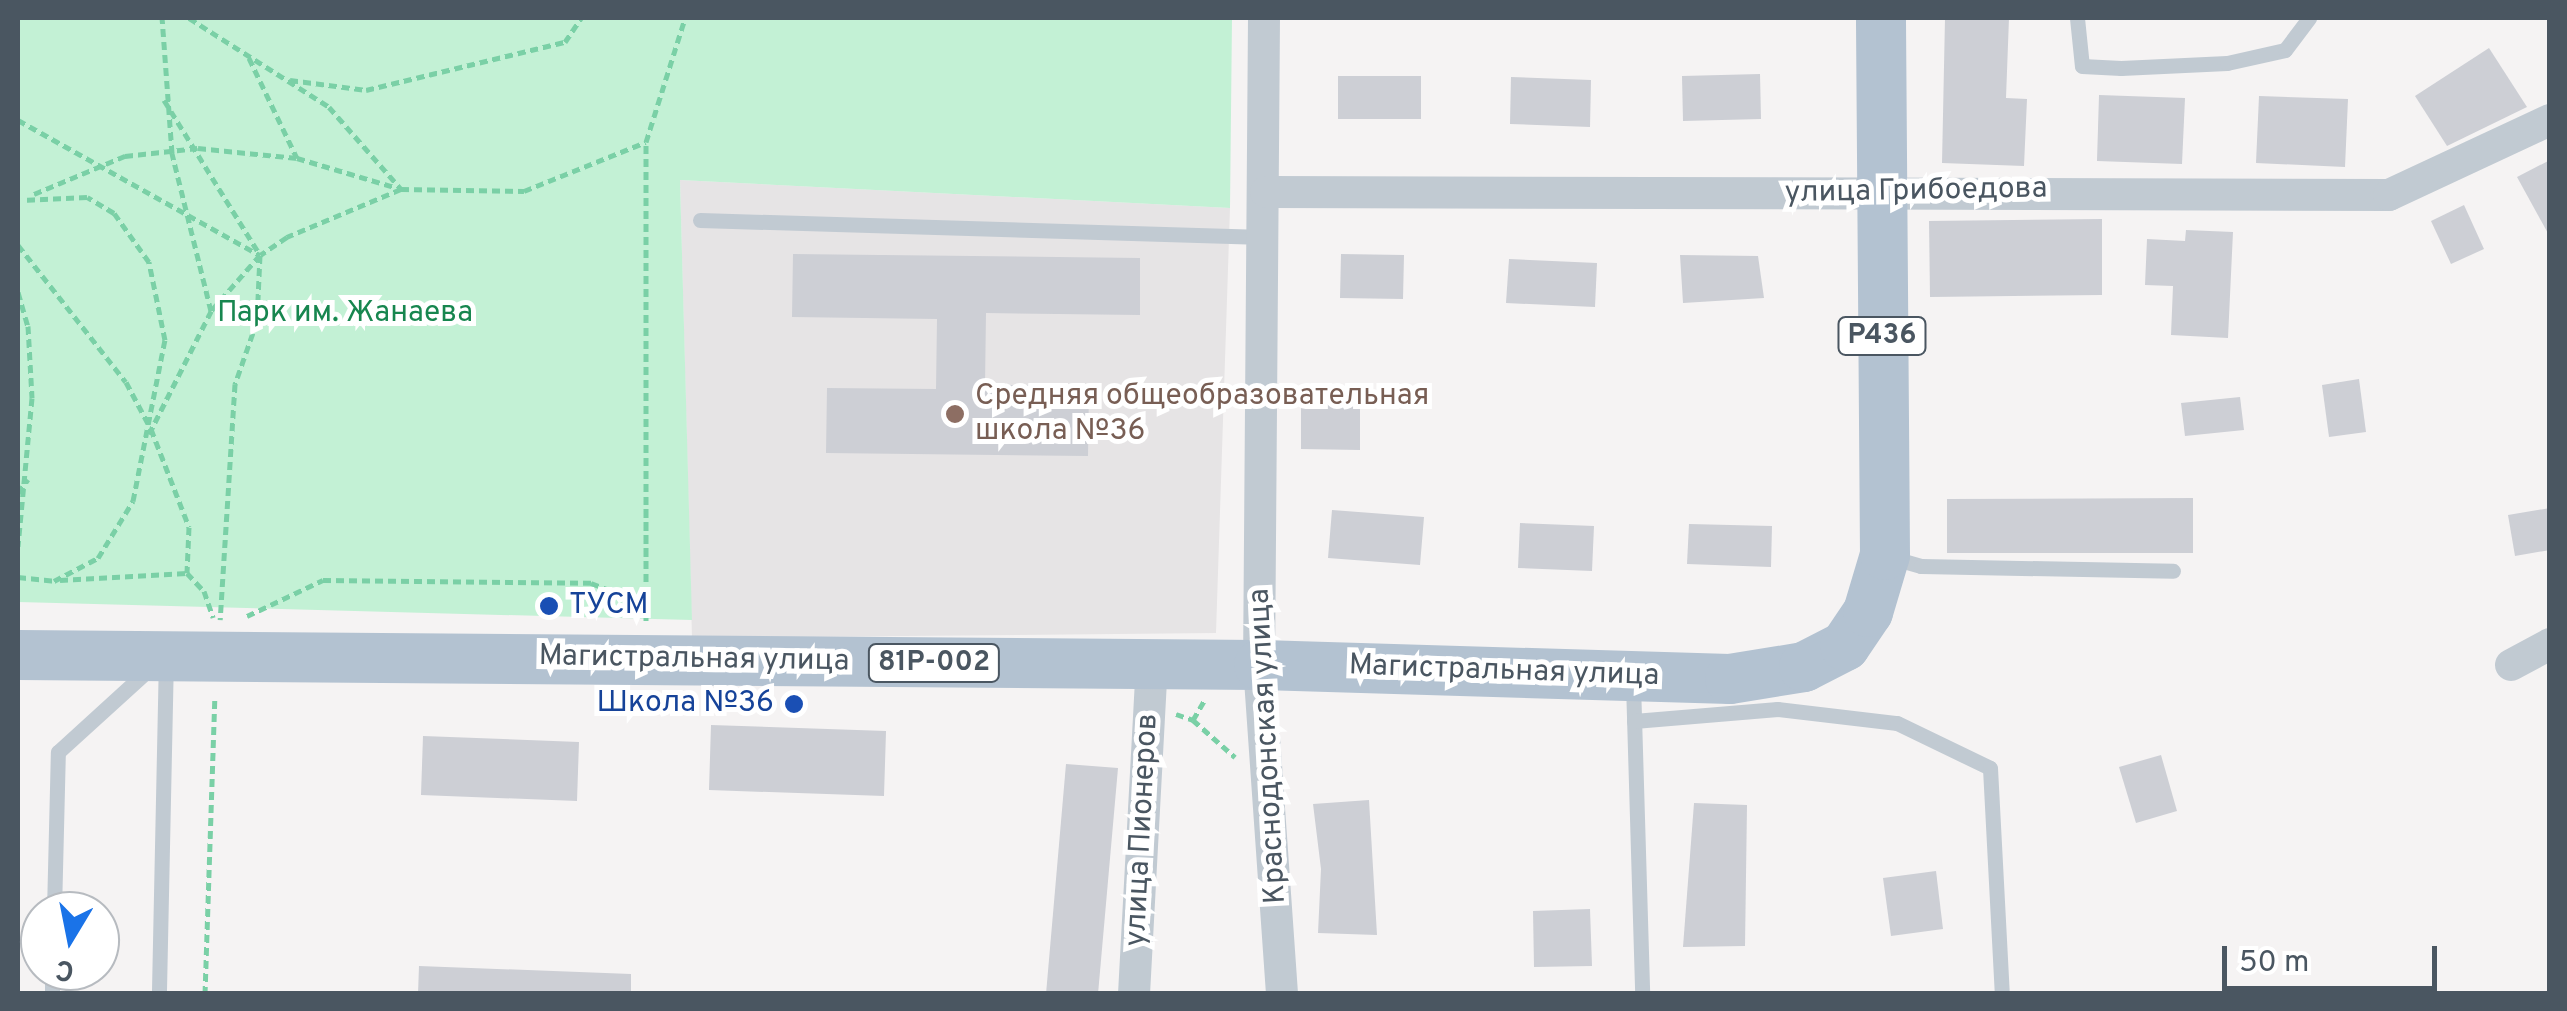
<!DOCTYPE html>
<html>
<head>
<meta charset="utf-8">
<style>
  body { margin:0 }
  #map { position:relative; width:2567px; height:1011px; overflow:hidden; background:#f5f3f3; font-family:Overpass,sans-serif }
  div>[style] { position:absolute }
  .education>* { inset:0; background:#e6e4e5 }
  .green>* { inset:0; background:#c3f1d5 }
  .building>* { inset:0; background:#cdcfd5 }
  .path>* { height:5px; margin-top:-2.5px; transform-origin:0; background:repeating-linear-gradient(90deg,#7ad0a6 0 8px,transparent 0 13px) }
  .service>* { height:15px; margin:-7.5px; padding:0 7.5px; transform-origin:7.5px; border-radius:7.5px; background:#c1cad2 }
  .minor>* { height:32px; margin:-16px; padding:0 16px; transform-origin:16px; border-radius:16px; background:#c1cad2 }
  .primary>* { height:50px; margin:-25px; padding:0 25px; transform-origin:25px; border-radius:25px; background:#b3c2d1 }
  .dots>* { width:28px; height:28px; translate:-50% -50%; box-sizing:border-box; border:5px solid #fff; border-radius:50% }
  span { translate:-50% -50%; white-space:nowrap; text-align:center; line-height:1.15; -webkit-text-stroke:10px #fff; paint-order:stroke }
  .shield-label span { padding:2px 8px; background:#fff; border:2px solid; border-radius:8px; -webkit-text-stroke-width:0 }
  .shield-label { font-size:28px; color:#4a5661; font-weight:700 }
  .street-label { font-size:30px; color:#4a5661 }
  .park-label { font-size:30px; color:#17864f }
  .education-label { font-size:30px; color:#785e54 }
  .left { translate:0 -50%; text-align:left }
  .transit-label { font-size:30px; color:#164399 }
  .right { translate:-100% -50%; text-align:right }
  .frame { position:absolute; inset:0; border:20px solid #4a5661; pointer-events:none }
  .north { position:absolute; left:20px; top:891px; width:100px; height:100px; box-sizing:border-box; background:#fff; border:2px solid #b7bbc0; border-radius:50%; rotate:190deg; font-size:28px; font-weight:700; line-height:40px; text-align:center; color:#4a5661 }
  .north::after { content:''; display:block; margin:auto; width:35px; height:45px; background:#1a73e8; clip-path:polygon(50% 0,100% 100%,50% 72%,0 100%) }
  .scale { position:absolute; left:2222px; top:946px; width:215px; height:45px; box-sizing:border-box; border:5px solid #4a5661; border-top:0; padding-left:12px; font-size:30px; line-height:35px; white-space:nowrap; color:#4a5661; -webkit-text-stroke:8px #fff; paint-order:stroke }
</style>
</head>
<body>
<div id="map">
  <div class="education">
    <i style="clip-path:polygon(680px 180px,1230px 208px,1216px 633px,692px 638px)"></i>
  </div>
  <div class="green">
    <i style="clip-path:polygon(18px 18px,1232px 18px,1230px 208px,680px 180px,692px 620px,18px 602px)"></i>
  </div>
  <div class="building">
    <i style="clip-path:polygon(1945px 18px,2009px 18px,2006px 98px,2027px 99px,2024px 166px,1942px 163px)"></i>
    <i style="clip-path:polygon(2489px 48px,2527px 107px,2447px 146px,2415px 96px)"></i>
    <i style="clip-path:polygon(1760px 74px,1761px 119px,1683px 121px,1682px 76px)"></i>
    <i style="clip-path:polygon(1338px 76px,1421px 76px,1421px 119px,1338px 119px)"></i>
    <i style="clip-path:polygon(1511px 77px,1591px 80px,1590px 127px,1510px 124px)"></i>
    <i style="clip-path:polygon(2099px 95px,2185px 98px,2182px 164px,2097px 161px)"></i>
    <i style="clip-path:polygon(2259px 96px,2348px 99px,2345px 167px,2256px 163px)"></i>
    <i style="clip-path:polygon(2550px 160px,2550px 237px,2517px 177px)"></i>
    <i style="clip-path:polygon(2464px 205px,2484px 249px,2451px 264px,2431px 221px)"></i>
    <i style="clip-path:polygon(2102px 219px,2102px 295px,1930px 297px,1929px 221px)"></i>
    <i style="clip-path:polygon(2186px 230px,2233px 232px,2228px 338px,2171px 335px,2173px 286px,2145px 285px,2147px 239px,2185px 241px)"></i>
    <i style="clip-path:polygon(793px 254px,1140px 258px,1140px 315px,986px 313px,985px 385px,1089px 386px,1088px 456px,826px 453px,827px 388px,936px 389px,937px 319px,792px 317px)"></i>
    <i style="clip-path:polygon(1341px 254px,1404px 255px,1403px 299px,1340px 298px)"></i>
    <i style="clip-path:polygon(1680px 255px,1758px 256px,1764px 298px,1683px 303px)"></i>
    <i style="clip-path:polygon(1509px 259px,1597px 263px,1595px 307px,1506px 303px)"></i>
    <i style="clip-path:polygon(2359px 379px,2366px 432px,2329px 437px,2322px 385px)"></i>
    <i style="clip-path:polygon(2240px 397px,2244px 430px,2185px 436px,2181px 403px)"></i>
    <i style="clip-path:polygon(1301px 400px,1360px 400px,1360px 450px,1301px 449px)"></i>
    <i style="clip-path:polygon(2193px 498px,2193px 553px,1947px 553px,1947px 499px)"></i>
    <i style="clip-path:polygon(2550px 508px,2550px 550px,2515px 556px,2508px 515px)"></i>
    <i style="clip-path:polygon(1332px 510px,1424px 517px,1420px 565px,1328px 558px)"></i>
    <i style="clip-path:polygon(1520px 523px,1594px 526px,1592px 571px,1518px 568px)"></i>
    <i style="clip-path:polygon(1689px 524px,1772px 526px,1771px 567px,1687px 564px)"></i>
    <i style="clip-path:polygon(711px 725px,886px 731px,884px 796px,709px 790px)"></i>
    <i style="clip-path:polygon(423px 736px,579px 742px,577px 801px,421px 795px)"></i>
    <i style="clip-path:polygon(2161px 755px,2177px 811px,2136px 823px,2119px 767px)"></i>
    <i style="clip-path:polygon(1066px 764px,1118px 768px,1098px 994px,1046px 994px)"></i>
    <i style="clip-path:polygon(1369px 800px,1377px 935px,1318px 933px,1321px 869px,1313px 804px)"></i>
    <i style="clip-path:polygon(1694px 803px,1747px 805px,1745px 946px,1683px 947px)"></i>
    <i style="clip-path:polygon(1936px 871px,1943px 929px,1891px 936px,1883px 878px)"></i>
    <i style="clip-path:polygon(1590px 909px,1592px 966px,1534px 967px,1533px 911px)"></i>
    <i style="clip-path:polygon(419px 966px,631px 974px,631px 994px,418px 994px)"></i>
  </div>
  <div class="path">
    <i style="left:189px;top:18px;width:166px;rotate:32.4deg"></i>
    <i style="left:329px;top:107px;width:109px;rotate:48.7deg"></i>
    <i style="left:401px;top:189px;width:124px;rotate:157.2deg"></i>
    <i style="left:287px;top:237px;width:32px;rotate:146deg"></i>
    <i style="left:260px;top:255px;width:74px;rotate:131.2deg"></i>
    <i style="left:249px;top:58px;width:111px;rotate:64.4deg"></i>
    <i style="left:297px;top:158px;width:109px;rotate:16.6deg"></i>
    <i style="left:401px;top:189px;width:123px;rotate:0.9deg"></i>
    <i style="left:524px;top:191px;width:131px;rotate:-21.9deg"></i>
    <i style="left:290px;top:80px;width:77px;rotate:7.5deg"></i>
    <i style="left:366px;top:90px;width:205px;rotate:-13.6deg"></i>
    <i style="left:565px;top:42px;width:29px;rotate:-56deg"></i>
    <i style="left:164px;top:100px;width:182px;rotate:58.2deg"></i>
    <i style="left:260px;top:255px;width:66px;rotate:92.6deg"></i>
    <i style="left:257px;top:321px;width:67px;rotate:109.2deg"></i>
    <i style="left:235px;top:384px;width:236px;rotate:93.6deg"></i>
    <i style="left:18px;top:120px;width:277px;rotate:29.2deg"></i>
    <i style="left:34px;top:194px;width:99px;rotate:-22.7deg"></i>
    <i style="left:125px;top:156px;width:73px;rotate:-6.3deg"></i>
    <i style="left:198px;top:148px;width:100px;rotate:5.8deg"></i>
    <i style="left:18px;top:245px;width:174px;rotate:51.8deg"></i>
    <i style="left:126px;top:382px;width:53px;rotate:62deg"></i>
    <i style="left:151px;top:429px;width:105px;rotate:68.8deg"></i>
    <i style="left:189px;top:527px;width:46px;rotate:92.5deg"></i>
    <i style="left:187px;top:573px;width:25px;rotate:47deg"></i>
    <i style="left:204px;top:591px;width:28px;rotate:71deg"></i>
    <i style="left:18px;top:292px;width:35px;rotate:74deg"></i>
    <i style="left:28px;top:326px;width:72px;rotate:86.8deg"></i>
    <i style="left:32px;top:398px;width:149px;rotate:95.4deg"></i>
    <i style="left:149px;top:434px;width:138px;rotate:-63.2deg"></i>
    <i style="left:211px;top:311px;width:163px;rotate:-103.9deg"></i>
    <i style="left:172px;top:153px;width:135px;rotate:-94.2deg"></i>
    <i style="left:18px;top:493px;width:17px;rotate:-54deg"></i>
    <i style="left:18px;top:577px;width:36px;rotate:6deg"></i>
    <i style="left:54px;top:581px;width:50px;rotate:-27.6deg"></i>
    <i style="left:98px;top:558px;width:67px;rotate:-58.4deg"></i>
    <i style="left:133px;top:501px;width:164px;rotate:-78.8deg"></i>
    <i style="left:165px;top:340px;width:80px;rotate:-101.6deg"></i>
    <i style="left:149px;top:262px;width:60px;rotate:-125.5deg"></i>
    <i style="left:114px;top:213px;width:31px;rotate:-149deg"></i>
    <i style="left:87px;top:197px;width:65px;rotate:177.4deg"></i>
    <i style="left:60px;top:580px;width:127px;rotate:-3.2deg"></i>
    <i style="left:247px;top:616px;width:84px;rotate:-25.3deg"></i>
    <i style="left:323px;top:580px;width:268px;rotate:0.6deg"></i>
    <i style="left:591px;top:583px;width:59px;rotate:20.9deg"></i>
    <i style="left:646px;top:621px;width:479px;rotate:-90deg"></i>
    <i style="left:646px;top:142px;width:130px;rotate:-72.5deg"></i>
    <i style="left:1176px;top:714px;width:18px;rotate:19deg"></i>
    <i style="left:1193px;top:720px;width:56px;rotate:41.4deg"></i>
    <i style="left:1193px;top:720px;width:22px;rotate:-60deg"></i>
    <i style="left:205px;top:994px;width:298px;rotate:-88.1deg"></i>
  </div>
  <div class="service">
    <i style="left:2077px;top:18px;width:48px;rotate:84.1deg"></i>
    <i style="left:2082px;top:66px;width:39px;rotate:3deg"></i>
    <i style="left:2121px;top:68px;width:106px;rotate:-2.7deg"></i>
    <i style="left:2227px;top:63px;width:59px;rotate:-12.6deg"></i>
    <i style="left:2285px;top:50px;width:40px;rotate:-53deg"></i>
    <i style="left:700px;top:220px;width:564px;rotate:1.73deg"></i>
    <i style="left:1893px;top:558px;width:29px;rotate:16deg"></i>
    <i style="left:1921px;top:566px;width:252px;rotate:1.1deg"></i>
    <i style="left:1633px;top:683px;width:311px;rotate:88.3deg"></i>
    <i style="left:1634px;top:721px;width:144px;rotate:-4.8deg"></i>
    <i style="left:1777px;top:709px;width:121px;rotate:6.7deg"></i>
    <i style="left:1897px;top:723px;width:103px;rotate:25.8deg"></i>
    <i style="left:1990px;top:768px;width:226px;rotate:87deg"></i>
    <i style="left:54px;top:911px;width:159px;rotate:-88.6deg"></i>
    <i style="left:58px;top:752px;width:122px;rotate:-42.3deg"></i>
    <i style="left:159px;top:990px;width:327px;rotate:-88.8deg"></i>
    <i style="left:52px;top:994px;width:23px;rotate:-90deg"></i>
  </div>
  <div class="minor">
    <i style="left:1264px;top:18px;width:647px;rotate:90.44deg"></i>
    <i style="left:1259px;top:665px;width:330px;rotate:86deg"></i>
    <i style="left:1266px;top:192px;width:1123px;rotate:0.15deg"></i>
    <i style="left:2389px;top:195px;width:178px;rotate:-25deg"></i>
    <i style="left:2511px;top:665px;width:44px;rotate:-28.3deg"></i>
    <i style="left:1134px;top:994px;width:328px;rotate:-86.9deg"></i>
  </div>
  <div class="primary">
    <i style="left:18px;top:655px;width:1241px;rotate:0.46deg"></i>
    <i style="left:1259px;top:665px;width:471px;rotate:1.7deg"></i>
    <i style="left:1730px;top:679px;width:75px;rotate:-9.2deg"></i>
    <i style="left:1804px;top:667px;width:46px;rotate:-27.1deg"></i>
    <i style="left:1845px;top:646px;width:41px;rotate:-55.9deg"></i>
    <i style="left:1868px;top:612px;width:59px;rotate:-73.4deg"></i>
    <i style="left:1885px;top:555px;width:537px;rotate:-90.43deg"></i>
  </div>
  <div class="dots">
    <i style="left:955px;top:414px;background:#8d6e63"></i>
    <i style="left:549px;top:606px;background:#1a4fb4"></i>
    <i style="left:794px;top:704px;background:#1a4fb4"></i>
  </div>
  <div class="shield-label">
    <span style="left:1882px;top:336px">P436</span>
    <span style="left:934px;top:663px">81Р-002</span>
  </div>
  <div class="street-label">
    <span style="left:1916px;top:192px;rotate:-1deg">улица Грибоедова</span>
    <span style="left:694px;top:660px;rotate:1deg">Магистральная улица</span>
    <span style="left:1504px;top:672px;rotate:2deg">Магистральная улица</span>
    <span style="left:1269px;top:746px;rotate:-93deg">Краснодонская улица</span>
    <span style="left:1143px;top:830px;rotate:-87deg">улица Пионеров</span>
  </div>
  <div class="park-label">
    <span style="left:345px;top:314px">Парк им. Жанаева</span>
  </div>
  <div class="education-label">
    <span class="left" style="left:975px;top:414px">Средняя общеобразовательная<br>школа №36</span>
  </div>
  <div class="transit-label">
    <span class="left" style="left:569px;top:606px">ТУСМ</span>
    <span class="right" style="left:774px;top:704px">Школа №36</span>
  </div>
  <div class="frame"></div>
  <div class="north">С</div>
  <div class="scale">50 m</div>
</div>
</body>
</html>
